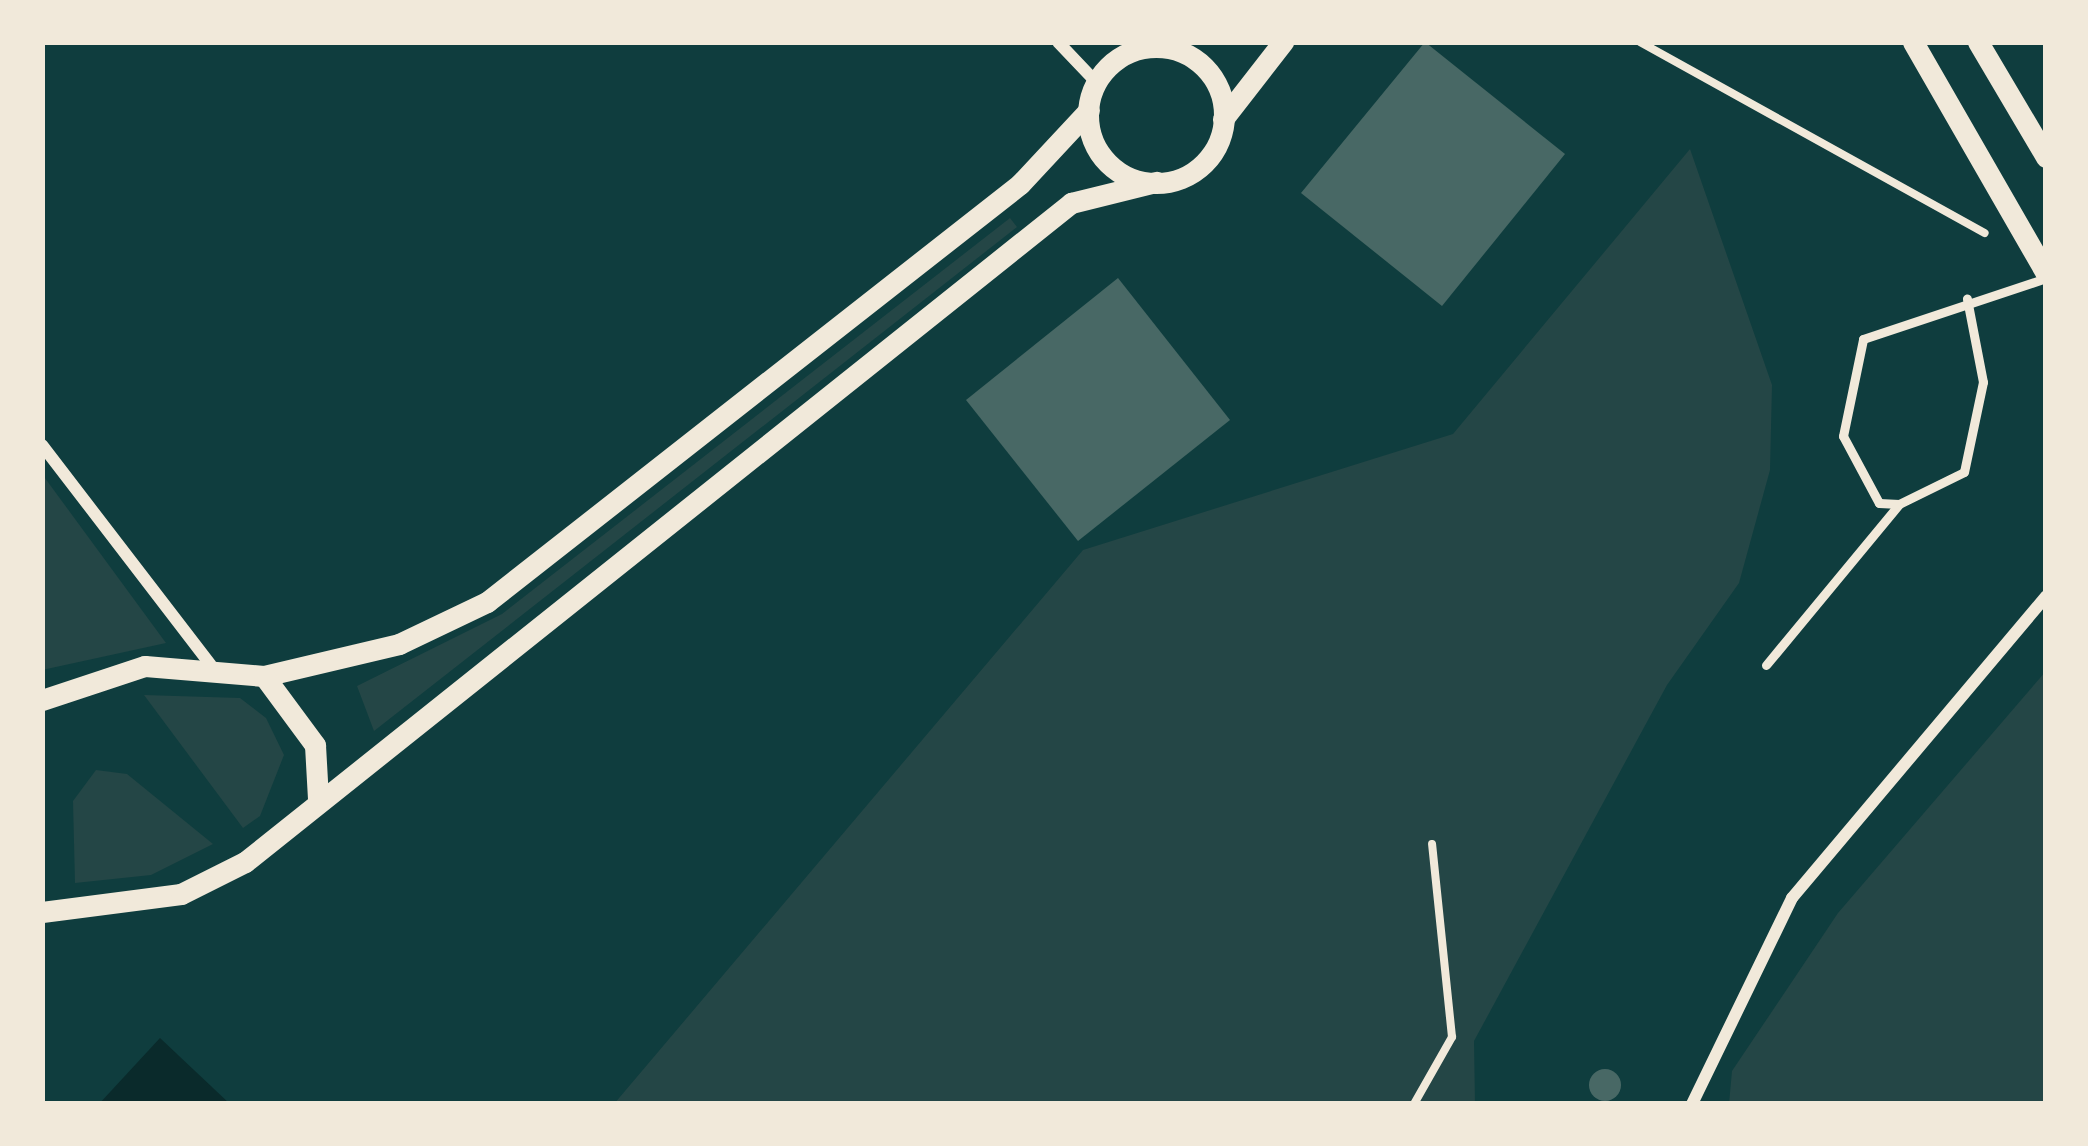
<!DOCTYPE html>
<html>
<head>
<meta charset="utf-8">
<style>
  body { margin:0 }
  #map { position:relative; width:2088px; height:1146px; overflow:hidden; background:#0f3d3e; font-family:Arial,sans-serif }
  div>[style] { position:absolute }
  .green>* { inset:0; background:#244646 }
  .water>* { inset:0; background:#0a2a2b }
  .building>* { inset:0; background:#486865 }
  .round { border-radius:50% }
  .path>* { height:8px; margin:-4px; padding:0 4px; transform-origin:4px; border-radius:4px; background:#f1e9da }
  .service>* { height:9px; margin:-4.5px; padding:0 4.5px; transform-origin:4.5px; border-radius:4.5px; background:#f1e9da }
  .minor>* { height:12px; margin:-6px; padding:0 6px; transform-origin:6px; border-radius:6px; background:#f1e9da }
  .tertiary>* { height:21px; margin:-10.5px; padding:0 10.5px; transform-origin:10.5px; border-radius:10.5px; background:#f1e9da }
  .tertiary>.ring { margin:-10.5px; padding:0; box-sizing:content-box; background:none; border:21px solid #f1e9da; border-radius:50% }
  span { translate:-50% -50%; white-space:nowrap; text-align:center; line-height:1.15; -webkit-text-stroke:12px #f1e9da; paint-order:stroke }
  .frame { position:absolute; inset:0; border:45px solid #f1e9da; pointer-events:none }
</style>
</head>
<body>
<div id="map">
  <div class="green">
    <i style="clip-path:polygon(1690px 149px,1772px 385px,1770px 470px,1739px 583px,1667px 685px,1474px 1041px,1475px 1104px,614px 1104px,1083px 550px,1453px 434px)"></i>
    <i style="clip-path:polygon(1010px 218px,1017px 227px,374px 731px,357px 686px,502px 614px)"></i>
    <i style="clip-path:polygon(42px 474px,166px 643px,42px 670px)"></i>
    <i style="clip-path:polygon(2046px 671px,2046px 1104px,1729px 1104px,1732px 1071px,1838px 913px)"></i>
    <i style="clip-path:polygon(144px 695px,240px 698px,266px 718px,284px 755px,260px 816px,243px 828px)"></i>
    <i style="clip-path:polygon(96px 770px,127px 774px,213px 844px,151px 875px,75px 883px,73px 801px)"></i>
  </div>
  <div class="water">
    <i style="clip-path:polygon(160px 1038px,230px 1104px,99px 1104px)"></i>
  </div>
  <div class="building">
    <i style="clip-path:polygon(1425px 42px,1565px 154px,1442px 306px,1301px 193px)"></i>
    <i style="clip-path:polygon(1118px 278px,1230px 420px,1078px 541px,966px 400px)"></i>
    <i class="round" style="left:1589px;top:1069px;width:32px;height:32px"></i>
  </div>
  <div class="path">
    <i style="left:1640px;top:42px;width:394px;rotate:29deg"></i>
    <i style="left:1414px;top:1104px;width:77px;rotate:-60.4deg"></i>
    <i style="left:1452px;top:1037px;width:194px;rotate:-95.9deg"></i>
  </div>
  <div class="service">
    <i style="left:1899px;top:504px;width:20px;rotate:-177deg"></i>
    <i style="left:1879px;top:503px;width:76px;rotate:-118.2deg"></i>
    <i style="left:1843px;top:436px;width:99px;rotate:-78.3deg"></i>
    <i style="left:1863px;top:339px;width:193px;rotate:-18.4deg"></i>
    <i style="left:1766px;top:665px;width:209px;rotate:-50.4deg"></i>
    <i style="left:1899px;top:504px;width:72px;rotate:-26.2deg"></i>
    <i style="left:1964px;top:472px;width:92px;rotate:-78.1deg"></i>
    <i style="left:1983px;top:382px;width:85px;rotate:-100.9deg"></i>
  </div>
  <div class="minor">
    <i style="left:1058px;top:42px;width:57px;rotate:46.4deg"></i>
    <i style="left:1137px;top:42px;width:9px;rotate:41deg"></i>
    <i style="left:42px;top:445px;width:277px;rotate:52.5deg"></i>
    <i style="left:1692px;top:1104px;width:229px;rotate:-64.1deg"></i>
    <i style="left:1792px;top:898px;width:395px;rotate:-49.9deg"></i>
  </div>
  <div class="tertiary">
    <i style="left:1913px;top:42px;width:267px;rotate:60.1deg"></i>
    <i style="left:1978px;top:42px;width:134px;rotate:59.4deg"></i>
    <i class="ring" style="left:1088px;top:47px;width:115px;height:115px"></i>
    <i style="left:1223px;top:119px;width:98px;rotate:-52.1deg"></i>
    <i style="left:264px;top:676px;width:139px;rotate:-13.3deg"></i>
    <i style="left:399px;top:644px;width:98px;rotate:-25.5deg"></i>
    <i style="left:487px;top:602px;width:677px;rotate:-38.1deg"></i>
    <i style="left:1020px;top:184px;width:101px;rotate:-47deg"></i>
    <i style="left:42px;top:700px;width:108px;rotate:-18.3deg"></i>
    <i style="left:145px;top:666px;width:119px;rotate:4.8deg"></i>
    <i style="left:264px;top:676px;width:86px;rotate:53.5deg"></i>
    <i style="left:315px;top:745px;width:54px;rotate:86.8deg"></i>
    <i style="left:42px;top:912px;width:140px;rotate:-7.4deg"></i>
    <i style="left:181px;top:894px;width:72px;rotate:-26.6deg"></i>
    <i style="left:245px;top:862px;width:1057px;rotate:-38.58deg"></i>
    <i style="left:1071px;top:203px;width:88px;rotate:-13.9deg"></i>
  </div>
  <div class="frame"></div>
</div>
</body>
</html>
